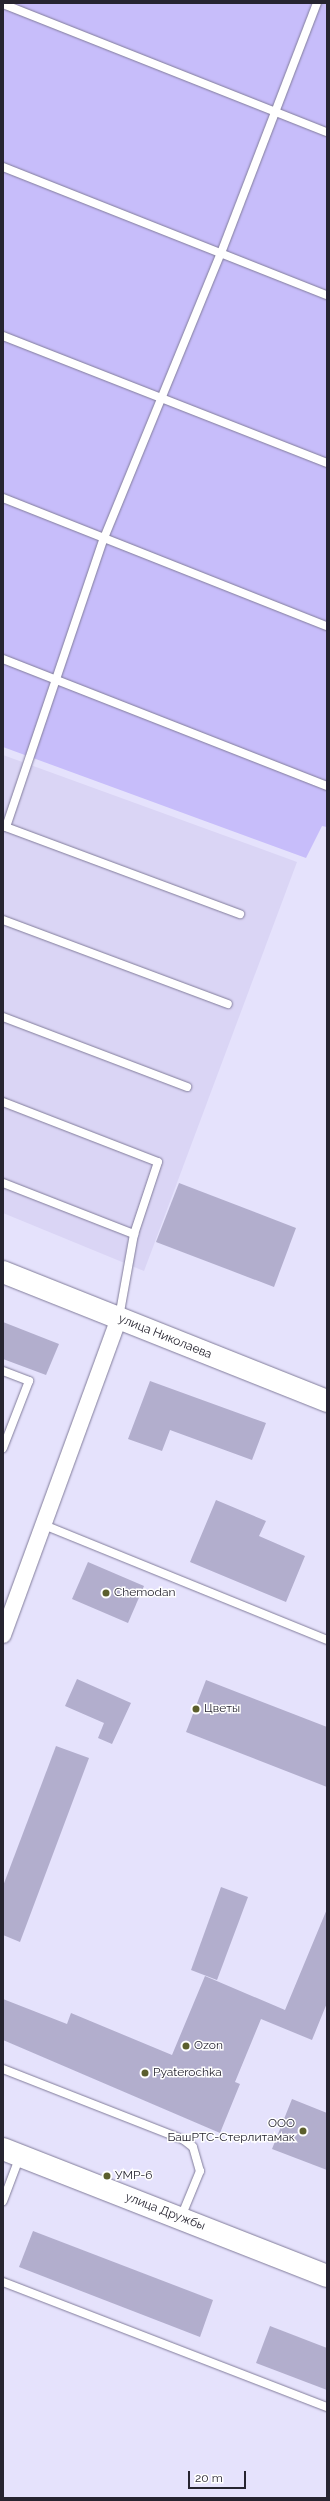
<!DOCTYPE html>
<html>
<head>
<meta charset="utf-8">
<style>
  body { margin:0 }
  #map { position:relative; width:330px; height:2501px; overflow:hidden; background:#e5e2fc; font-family:Raleway,sans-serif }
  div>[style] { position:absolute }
  .built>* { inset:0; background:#dad5f5 }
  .green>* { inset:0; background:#c7bdfa }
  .building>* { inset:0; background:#b2aecd }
  .roads { filter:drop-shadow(0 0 1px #817c9a) drop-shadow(0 0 1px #817c9a) }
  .service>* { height:8px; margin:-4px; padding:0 4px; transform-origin:4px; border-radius:4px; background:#fff }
  .minor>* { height:16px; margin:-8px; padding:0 8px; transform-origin:8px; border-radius:8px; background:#fff }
  .secondary>* { height:22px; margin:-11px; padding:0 11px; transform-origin:11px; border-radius:11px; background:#fff }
  .dots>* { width:11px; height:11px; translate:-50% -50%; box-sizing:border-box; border:2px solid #fff; border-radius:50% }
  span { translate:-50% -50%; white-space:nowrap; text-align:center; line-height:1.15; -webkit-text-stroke:3px #fff; paint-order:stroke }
  .street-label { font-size:12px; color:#262430 }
  .poi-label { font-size:12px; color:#262430 }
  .left { translate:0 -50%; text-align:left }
  .right { translate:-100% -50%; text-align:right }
  .frame { position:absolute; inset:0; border:4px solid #262430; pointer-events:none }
  .scale { position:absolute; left:188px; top:2471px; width:58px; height:18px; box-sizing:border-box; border:2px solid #262430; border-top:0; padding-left:5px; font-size:12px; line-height:14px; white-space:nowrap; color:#262430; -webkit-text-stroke:3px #fff; paint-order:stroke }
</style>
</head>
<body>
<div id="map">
  <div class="built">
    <i style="clip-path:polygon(3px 755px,297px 862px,144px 1271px,3px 1213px)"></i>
  </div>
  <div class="green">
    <i style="clip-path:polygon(3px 3px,327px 3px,327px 827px,322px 826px,306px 858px,3px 747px)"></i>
  </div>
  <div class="building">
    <i style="clip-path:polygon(179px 1183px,296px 1228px,274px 1287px,156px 1242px)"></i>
    <i style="clip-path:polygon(3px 1322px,59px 1344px,46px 1375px,3px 1359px)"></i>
    <i style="clip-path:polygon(150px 1381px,266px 1423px,252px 1460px,170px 1430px,162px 1451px,128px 1439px)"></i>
    <i style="clip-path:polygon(216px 1500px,266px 1521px,259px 1536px,305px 1556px,286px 1602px,190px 1562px)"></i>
    <i style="clip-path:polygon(88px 1562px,144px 1586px,128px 1623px,72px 1599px)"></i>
    <i style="clip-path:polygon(77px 1679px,131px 1703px,112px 1744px,98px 1738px,104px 1723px,65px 1706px)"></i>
    <i style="clip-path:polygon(206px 1680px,327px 1727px,327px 1787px,186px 1732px)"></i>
    <i style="clip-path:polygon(56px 1746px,89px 1758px,20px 1942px,3px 1935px,3px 1886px)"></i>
    <i style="clip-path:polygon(221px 1887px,248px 1897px,217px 1980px,191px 1970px)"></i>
    <i style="clip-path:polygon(327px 1909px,327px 2003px,312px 2040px,261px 2019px,235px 2082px,240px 2084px,220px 2133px,3px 2040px,3px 1999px,67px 2024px,71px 2013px,172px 2055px,205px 1976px,285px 2010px)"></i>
    <i style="clip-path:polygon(292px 2099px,327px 2113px,327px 2170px,272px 2149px)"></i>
    <i style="clip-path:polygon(33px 2231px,213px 2300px,200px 2337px,19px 2267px)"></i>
    <i style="clip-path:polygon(270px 2326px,327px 2348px,327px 2390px,256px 2363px)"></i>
  </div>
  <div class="roads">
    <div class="service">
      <i style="left:3px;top:4px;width:348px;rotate:21.6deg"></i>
      <i style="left:3px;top:167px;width:348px;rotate:21.6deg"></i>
      <i style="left:3px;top:336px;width:348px;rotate:21.4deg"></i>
      <i style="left:3px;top:498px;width:348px;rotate:21.6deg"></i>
      <i style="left:3px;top:659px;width:348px;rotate:21.4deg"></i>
      <i style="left:3px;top:826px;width:253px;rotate:20.4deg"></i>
      <i style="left:6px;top:827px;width:305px;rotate:-71.3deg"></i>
      <i style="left:104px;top:538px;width:308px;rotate:-67.7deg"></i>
      <i style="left:221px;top:253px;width:268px;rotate:-69deg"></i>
      <i style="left:3px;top:920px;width:240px;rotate:20.5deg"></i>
      <i style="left:3px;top:1017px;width:197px;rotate:20.8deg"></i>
      <i style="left:3px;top:1102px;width:166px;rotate:21.2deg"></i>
      <i style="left:158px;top:1162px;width:76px;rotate:108.4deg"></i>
      <i style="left:134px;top:1234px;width:84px;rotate:100.2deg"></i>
      <i style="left:3px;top:1183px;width:141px;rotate:21.3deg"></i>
      <i style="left:3px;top:1371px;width:28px;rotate:21deg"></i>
      <i style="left:29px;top:1381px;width:72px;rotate:111.2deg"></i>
      <i style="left:44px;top:1525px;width:305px;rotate:22.1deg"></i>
      <i style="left:3px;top:2069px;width:194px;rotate:21.4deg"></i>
      <i style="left:184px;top:2140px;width:11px;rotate:38deg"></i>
      <i style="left:193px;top:2147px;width:25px;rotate:74deg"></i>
      <i style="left:200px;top:2171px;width:50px;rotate:112.4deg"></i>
      <i style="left:3px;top:2201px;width:48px;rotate:-69.3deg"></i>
      <i style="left:3px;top:2282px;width:347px;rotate:21.1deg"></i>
    </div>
    <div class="minor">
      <i style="left:3px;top:1635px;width:338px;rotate:-69.9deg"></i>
    </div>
    <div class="secondary">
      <i style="left:3px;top:1272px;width:349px;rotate:21.7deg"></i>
      <i style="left:3px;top:2149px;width:348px;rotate:21.4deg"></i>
    </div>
  </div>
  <div class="dots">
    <i style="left:106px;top:1593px;background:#5c5f2d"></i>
    <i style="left:196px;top:1709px;background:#5c5f2d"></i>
    <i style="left:186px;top:2046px;background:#5c5f2d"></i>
    <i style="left:145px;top:2073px;background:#5c5f2d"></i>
    <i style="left:303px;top:2131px;background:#5c5f2d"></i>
    <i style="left:107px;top:2176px;background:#5c5f2d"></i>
  </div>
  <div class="street-label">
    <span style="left:165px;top:1337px;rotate:22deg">улица Николаева</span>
    <span style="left:165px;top:2212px;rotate:21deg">улица Дружбы</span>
  </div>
  <div class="poi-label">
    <span class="left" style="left:114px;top:1593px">Chemodan</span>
    <span class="left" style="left:204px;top:1709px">Цветы</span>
    <span class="left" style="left:194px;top:2046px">Ozon</span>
    <span class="left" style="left:153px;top:2073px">Pyaterochka</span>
    <span class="right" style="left:295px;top:2131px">ООО<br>БашРТС-Стерлитамак</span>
    <span class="left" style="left:115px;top:2176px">УМР-6</span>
  </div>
  <div class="frame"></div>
  <div class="scale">20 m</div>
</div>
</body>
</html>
